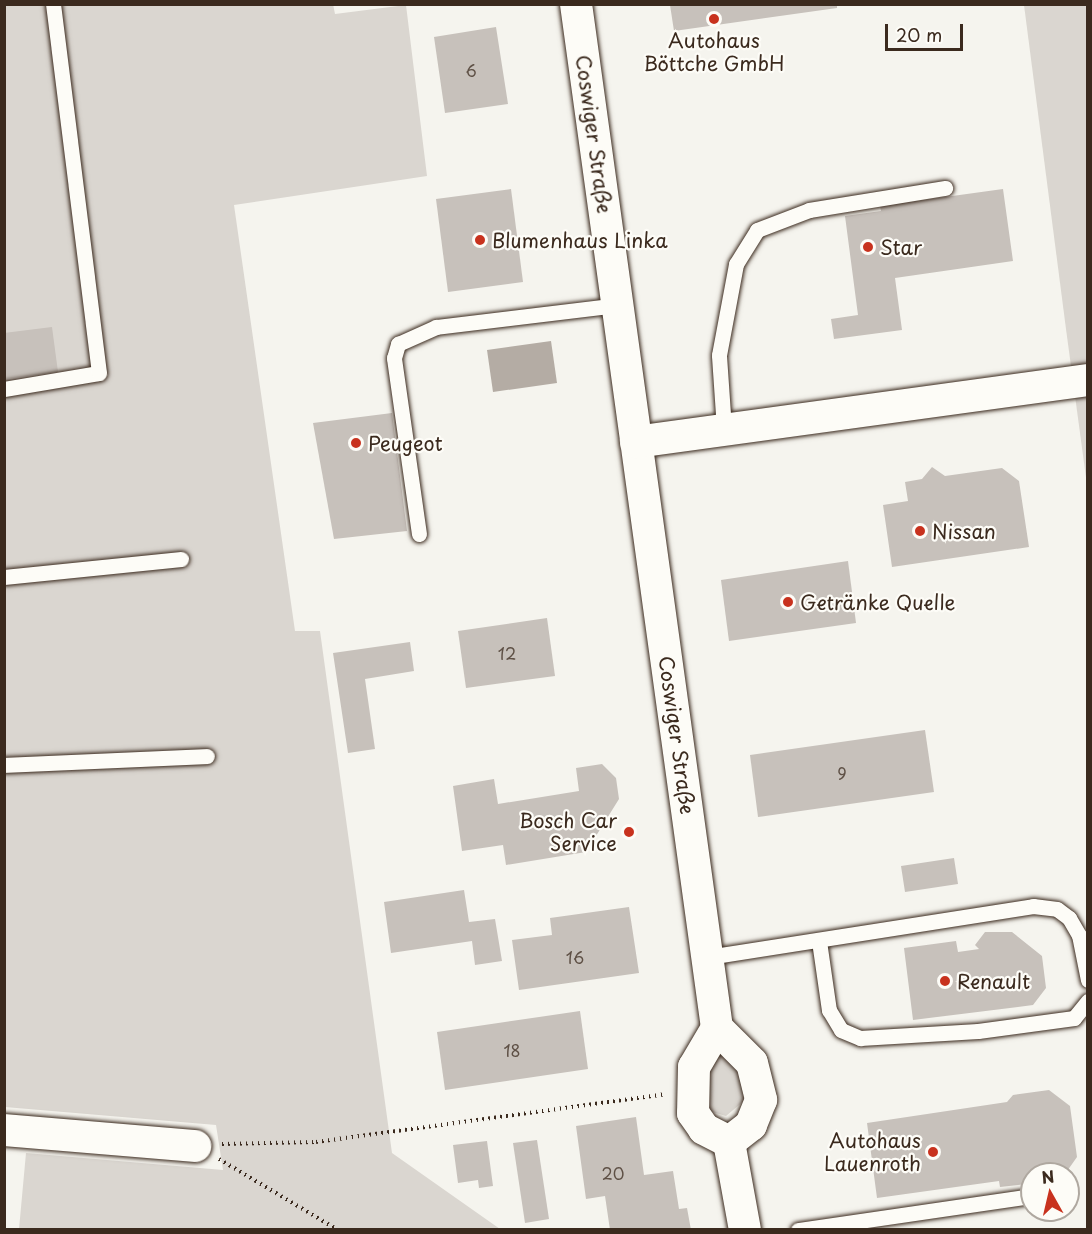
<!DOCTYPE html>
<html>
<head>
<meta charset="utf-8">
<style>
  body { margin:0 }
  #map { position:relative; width:1092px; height:1234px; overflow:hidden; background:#f5f4ee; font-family:"Playpen Sans",sans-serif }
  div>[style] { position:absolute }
  .green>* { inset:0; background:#dad6d0 }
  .water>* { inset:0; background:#b4aca4 }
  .building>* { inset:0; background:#c7c1bb }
  .path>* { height:4px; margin-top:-2px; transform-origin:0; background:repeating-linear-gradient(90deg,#3b2a1e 0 1.5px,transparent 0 6px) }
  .roads { filter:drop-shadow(0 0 2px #3b2a1e) drop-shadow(0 0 2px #3b2a1e) }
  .lane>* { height:15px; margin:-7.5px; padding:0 7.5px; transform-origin:7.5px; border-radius:7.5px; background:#fdfcf7 }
  .street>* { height:32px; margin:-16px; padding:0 16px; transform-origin:16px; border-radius:16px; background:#fdfcf7 }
  .dots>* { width:16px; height:16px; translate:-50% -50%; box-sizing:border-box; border:3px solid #fdfcf7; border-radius:50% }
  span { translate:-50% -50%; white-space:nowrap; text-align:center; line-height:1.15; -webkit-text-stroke:4.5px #fdfcf7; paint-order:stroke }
  .number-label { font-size:16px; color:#5e5045 }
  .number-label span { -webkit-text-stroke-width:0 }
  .poi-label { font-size:20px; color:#3b2a1e }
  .left { translate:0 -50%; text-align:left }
  .right { translate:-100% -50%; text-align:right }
  .street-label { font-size:20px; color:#3b2a1e }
  .frame { position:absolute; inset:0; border:6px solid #3b2a1e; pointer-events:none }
  .north { position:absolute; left:1020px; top:1162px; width:60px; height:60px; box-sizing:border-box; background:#fdfcf7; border:2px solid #afa8a0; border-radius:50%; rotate:352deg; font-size:16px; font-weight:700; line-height:24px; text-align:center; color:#3b2a1e }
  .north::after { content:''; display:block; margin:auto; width:21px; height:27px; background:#c8321e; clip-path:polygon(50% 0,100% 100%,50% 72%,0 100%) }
  .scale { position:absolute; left:885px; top:24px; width:78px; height:27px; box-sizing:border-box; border:3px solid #3b2a1e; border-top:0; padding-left:8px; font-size:18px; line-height:21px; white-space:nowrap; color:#3b2a1e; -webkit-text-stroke:4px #fdfcf7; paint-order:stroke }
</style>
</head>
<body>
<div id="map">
  <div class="green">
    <i style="clip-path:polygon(333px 4px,335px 14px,406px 5px,427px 176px,234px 205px,295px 631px,320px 631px,392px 1153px,500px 1229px,19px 1229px,26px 1153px,223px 1170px,216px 1125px,5px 1107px,4px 5px)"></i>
    <i style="clip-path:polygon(1024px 5px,1087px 5px,1087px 485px,1066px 329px)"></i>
    <i style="clip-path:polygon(719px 1055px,733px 1063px,743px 1083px,745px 1100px,726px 1116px,709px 1111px,702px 1088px,707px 1066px)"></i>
  </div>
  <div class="water">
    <i style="clip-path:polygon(551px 341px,557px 383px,493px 392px,487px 350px)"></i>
  </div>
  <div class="building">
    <i style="clip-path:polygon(670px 5px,837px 5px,837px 8px,674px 31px)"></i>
    <i style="clip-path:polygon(496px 27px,508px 104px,445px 113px,434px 37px)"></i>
    <i style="clip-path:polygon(511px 189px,523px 282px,448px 292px,436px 199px)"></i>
    <i style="clip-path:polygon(1003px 189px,1013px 261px,895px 278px,902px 330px,834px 339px,831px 319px,858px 315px,845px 216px,881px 211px,880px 206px)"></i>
    <i style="clip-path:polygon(52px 327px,58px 372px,4px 379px,4px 333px)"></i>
    <i style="clip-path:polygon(392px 413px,407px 531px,334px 539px,313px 423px)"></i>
    <i style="clip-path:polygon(932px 467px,945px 476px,1002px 468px,1019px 481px,1029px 547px,892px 567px,883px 505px,908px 501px,905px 482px,922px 479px)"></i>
    <i style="clip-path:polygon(848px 561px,856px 623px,729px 641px,721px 580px)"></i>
    <i style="clip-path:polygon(547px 618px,555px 676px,466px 688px,458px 631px)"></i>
    <i style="clip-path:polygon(410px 642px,414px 671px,365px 679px,375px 749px,348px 753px,333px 653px)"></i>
    <i style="clip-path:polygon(925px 730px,934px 792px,758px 817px,750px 755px)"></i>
    <i style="clip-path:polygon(602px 764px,616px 778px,619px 799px,586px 852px,506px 865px,503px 845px,462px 851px,453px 786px,494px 779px,498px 804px,579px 791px,576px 768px)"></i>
    <i style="clip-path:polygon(954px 858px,958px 884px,905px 892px,901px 866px)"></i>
    <i style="clip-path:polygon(464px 890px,469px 922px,495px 919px,502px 961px,475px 965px,472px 941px,391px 953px,384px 902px)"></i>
    <i style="clip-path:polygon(629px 907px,639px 973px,519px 990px,512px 940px,552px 935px,550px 918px)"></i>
    <i style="clip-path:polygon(985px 932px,1012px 932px,1042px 956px,1046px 988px,1033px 1005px,913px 1020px,904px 948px,956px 941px,958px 952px,979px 949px,975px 945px)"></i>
    <i style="clip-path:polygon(580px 1011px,588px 1069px,445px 1090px,437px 1032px)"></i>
    <i style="clip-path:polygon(1049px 1090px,1070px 1106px,1077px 1157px,1065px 1174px,1032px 1174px,1029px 1188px,1026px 1184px,1000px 1187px,999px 1181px,877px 1198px,867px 1123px,1007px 1102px,1013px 1095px)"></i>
    <i style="clip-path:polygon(636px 1117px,644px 1175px,673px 1171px,679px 1209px,687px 1208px,691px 1230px,610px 1230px,605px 1196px,586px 1199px,576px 1126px)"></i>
    <i style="clip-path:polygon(537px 1140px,549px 1219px,525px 1223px,513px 1143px)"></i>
    <i style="clip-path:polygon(487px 1141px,493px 1186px,479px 1188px,478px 1180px,458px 1183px,453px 1145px)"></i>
  </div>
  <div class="path">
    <i style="left:222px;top:1144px;width:94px;rotate:-1.2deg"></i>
    <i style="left:316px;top:1142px;width:352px;rotate:-7.8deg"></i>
    <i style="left:219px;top:1159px;width:139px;rotate:30.8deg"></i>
  </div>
  <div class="roads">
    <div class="lane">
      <i style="left:4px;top:389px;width:96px;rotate:-9.6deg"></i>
      <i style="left:99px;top:373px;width:372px;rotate:-97.1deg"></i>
      <i style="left:724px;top:429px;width:74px;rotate:-93.9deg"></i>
      <i style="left:719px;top:355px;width:93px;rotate:-79.4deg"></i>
      <i style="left:736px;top:264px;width:40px;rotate:-58deg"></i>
      <i style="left:757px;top:230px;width:56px;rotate:-21deg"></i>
      <i style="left:809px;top:210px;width:138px;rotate:-9.2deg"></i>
      <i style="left:419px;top:534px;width:178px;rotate:-98.1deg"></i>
      <i style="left:394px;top:358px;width:15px;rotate:-74deg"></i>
      <i style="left:398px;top:344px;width:42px;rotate:-24.1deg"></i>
      <i style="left:436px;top:327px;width:183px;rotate:-6.9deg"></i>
      <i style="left:4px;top:577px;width:178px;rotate:-5.8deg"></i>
      <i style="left:4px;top:765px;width:203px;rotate:-2.5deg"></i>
      <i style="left:819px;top:941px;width:70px;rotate:81.8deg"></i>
      <i style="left:829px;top:1010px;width:23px;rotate:59deg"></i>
      <i style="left:841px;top:1030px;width:21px;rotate:23deg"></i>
      <i style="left:860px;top:1038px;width:118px;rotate:-3.4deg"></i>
      <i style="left:978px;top:1031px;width:97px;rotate:-7.7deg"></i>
      <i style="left:1074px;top:1018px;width:22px;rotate:-51deg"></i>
      <i style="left:708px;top:957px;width:329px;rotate:-8.9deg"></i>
      <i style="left:1033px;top:906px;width:24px;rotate:7deg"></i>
      <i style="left:1057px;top:909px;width:15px;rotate:37deg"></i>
      <i style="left:1069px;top:918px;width:20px;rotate:60deg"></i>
      <i style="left:1079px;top:935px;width:46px;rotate:78.7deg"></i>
      <i style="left:798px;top:1230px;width:236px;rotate:-8.3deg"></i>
    </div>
    <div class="street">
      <i style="left:576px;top:4px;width:1034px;rotate:82.16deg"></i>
      <i style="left:717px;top:1028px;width:45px;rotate:120.5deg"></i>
      <i style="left:694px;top:1067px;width:46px;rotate:91.2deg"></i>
      <i style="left:693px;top:1113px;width:19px;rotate:55deg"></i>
      <i style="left:704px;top:1129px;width:28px;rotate:27deg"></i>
      <i style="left:636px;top:442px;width:456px;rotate:-7.8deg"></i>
      <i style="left:717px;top:1028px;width:49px;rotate:45deg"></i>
      <i style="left:752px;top:1063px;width:38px;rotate:76deg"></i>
      <i style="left:761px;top:1100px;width:27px;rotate:112deg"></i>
      <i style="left:751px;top:1125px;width:28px;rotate:142deg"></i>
      <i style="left:4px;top:1130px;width:192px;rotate:4.8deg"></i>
      <i style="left:729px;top:1142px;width:89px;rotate:79.7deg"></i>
    </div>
  </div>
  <div class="dots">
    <i style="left:714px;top:19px;background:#c8321e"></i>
    <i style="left:480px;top:240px;background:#c8321e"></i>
    <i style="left:868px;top:247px;background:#c8321e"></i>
    <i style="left:356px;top:443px;background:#c8321e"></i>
    <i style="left:920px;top:531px;background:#c8321e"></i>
    <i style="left:788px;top:602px;background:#c8321e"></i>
    <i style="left:629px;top:832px;background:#c8321e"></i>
    <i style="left:945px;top:981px;background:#c8321e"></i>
    <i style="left:933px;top:1152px;background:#c8321e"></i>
  </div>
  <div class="number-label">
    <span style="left:471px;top:70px">6</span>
    <span style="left:507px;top:653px">12</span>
    <span style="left:842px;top:773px">9</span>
    <span style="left:575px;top:957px">16</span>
    <span style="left:512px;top:1050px">18</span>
    <span style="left:613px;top:1173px">20</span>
  </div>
  <div class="poi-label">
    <span style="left:714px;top:52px">Autohaus<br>Böttche GmbH</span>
    <span class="left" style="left:492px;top:240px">Blumenhaus Linka</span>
    <span class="left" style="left:880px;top:247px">Star</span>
    <span class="left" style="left:368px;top:443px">Peugeot</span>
    <span class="left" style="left:932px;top:531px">Nissan</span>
    <span class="left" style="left:800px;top:602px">Getränke Quelle</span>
    <span class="right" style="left:617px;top:832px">Bosch Car<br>Service</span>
    <span class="left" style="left:957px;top:981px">Renault</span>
    <span class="right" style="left:921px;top:1152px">Autohaus<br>Lauenroth</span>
  </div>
  <div class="street-label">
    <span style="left:594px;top:134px;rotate:82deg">Coswiger Straße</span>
    <span style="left:677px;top:735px;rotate:82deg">Coswiger Straße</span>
  </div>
  <div class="frame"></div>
  <div class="north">N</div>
  <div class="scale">20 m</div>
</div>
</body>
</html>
